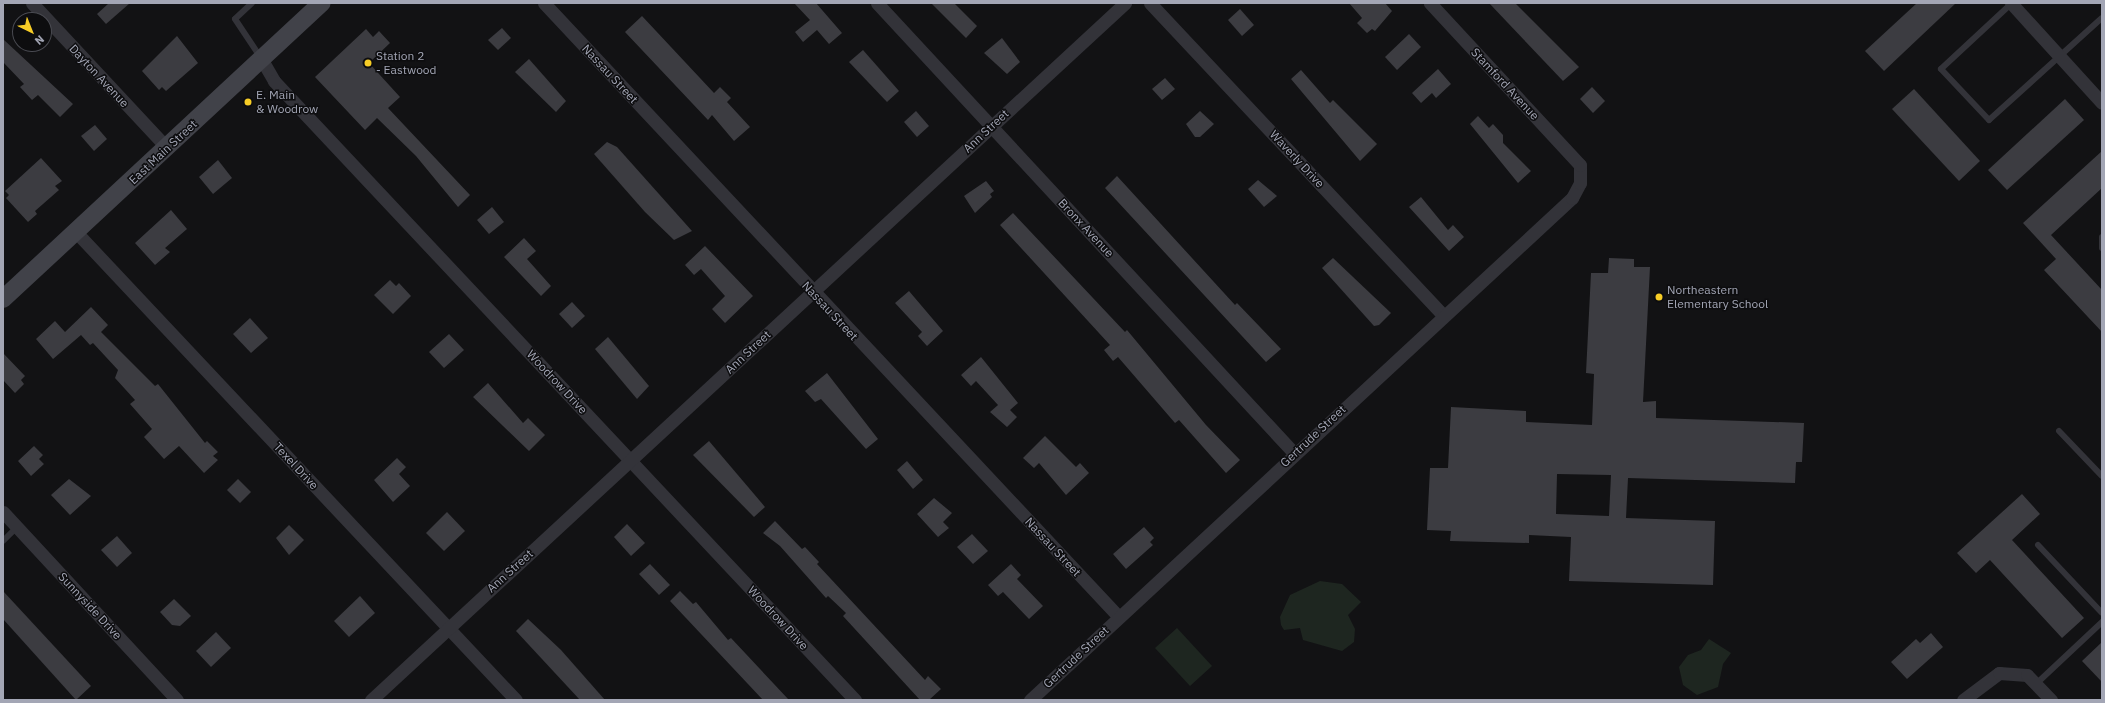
<!DOCTYPE html>
<html>
<head>
<meta charset="utf-8">
<style>
  body { margin:0 }
  #map { position:relative; width:2105px; height:703px; overflow:hidden; background:#121214; font-family:"IBM Plex Sans",sans-serif }
  div>[style] { position:absolute }
  .green>* { inset:0; background:#1e2620 }
  .building>* { inset:0; background:#3c3c41 }
  .lane>* { height:6px; margin:-3px; padding:0 3px; transform-origin:3px; border-radius:3px; background:#333339 }
  .street>* { height:13px; margin:-6.5px; padding:0 6.5px; transform-origin:6.5px; border-radius:6.5px; background:#333339 }
  .secondary>* { height:18px; margin:-9px; padding:0 9px; transform-origin:9px; border-radius:9px; background:#414249 }
  .dots>* { width:11px; height:11px; translate:-50% -50%; box-sizing:border-box; border:2px solid #0d0d0f; border-radius:50% }
  span { translate:-50% -50%; white-space:nowrap; text-align:center; line-height:1.15; -webkit-text-stroke:3px #0d0d0f; paint-order:stroke }
  .poi-label { font-size:12px; color:#a3a6b5 }
  .left { translate:0 -50%; text-align:left }
  .street-label { font-size:12px; color:#a3a6b5 }
  .frame { position:absolute; inset:0; border:4px solid #a3a6b5; pointer-events:none }
  .north { position:absolute; left:12px; top:12px; width:40px; height:40px; box-sizing:border-box; background:#0d0d0f; border:1px solid #494a51; border-radius:50%; rotate:137deg; font-size:11px; font-weight:700; line-height:16px; text-align:center; color:#a3a6b5 }
  .north::after { content:''; display:block; margin:auto; width:14px; height:18px; background:#f7cd26; clip-path:polygon(50% 0,100% 100%,50% 72%,0 100%) }
</style>
</head>
<body>
<div id="map">
  <div class="green">
    <i style="clip-path:polygon(1320px 581px,1342px 584px,1361px 602px,1348px 615px,1355px 629px,1354px 642px,1342px 651px,1303px 640px,1300px 628px,1284px 630px,1281px 625px,1280px 617px,1290px 595px)"></i>
    <i style="clip-path:polygon(1177px 628px,1212px 666px,1190px 686px,1155px 648px)"></i>
    <i style="clip-path:polygon(1709px 639px,1731px 653px,1723px 664px,1718px 687px,1697px 695px,1683px 685px,1679px 667px,1688px 655px,1701px 650px)"></i>
  </div>
  <div class="building">
    <i style="clip-path:polygon(109px 3px,130px 3px,106px 24px,97px 14px)"></i>
    <i style="clip-path:polygon(794px 3px,816px 3px,842px 33px,829px 44px,817px 30px,803px 42px,795px 32px,810px 20px)"></i>
    <i style="clip-path:polygon(931px 3px,954px 3px,977px 26px,966px 38px)"></i>
    <i style="clip-path:polygon(1349px 3px,1385px 3px,1392px 11px,1375px 31px,1372px 29px,1367px 33px,1357px 23px,1362px 18px)"></i>
    <i style="clip-path:polygon(1489px 3px,1515px 3px,1579px 67px,1563px 81px)"></i>
    <i style="clip-path:polygon(1917px 3px,1956px 3px,1884px 71px,1865px 51px)"></i>
    <i style="clip-path:polygon(1240px 9px,1254px 25px,1242px 36px,1228px 20px)"></i>
    <i style="clip-path:polygon(642px 16px,714px 93px,720px 87px,731px 98px,727px 102px,750px 127px,734px 141px,712px 115px,708px 120px,625px 32px)"></i>
    <i style="clip-path:polygon(502px 28px,511px 38px,498px 50px,488px 40px)"></i>
    <i style="clip-path:polygon(366px 29px,373px 37px,379px 31px,390px 43px,369px 63px,400px 97px,388px 108px,470px 195px,458px 207px,416px 156px,377px 118px,365px 130px,315px 77px)"></i>
    <i style="clip-path:polygon(1409px 34px,1421px 47px,1397px 70px,1385px 57px)"></i>
    <i style="clip-path:polygon(177px 36px,198px 63px,166px 91px,162px 87px,159px 90px,142px 71px)"></i>
    <i style="clip-path:polygon(1002px 38px,1020px 62px,1007px 74px,984px 53px)"></i>
    <i style="clip-path:polygon(3px 39px,73px 104px,60px 117px,38px 95px,32px 100px,20px 87px,24px 84px,3px 62px)"></i>
    <i style="clip-path:polygon(863px 50px,899px 91px,887px 102px,849px 62px)"></i>
    <i style="clip-path:polygon(529px 59px,566px 101px,556px 112px,515px 72px)"></i>
    <i style="clip-path:polygon(1438px 69px,1451px 84px,1436px 98px,1432px 93px,1421px 103px,1412px 93px)"></i>
    <i style="clip-path:polygon(1301px 70px,1330px 103px,1333px 100px,1377px 144px,1360px 161px,1291px 79px)"></i>
    <i style="clip-path:polygon(1165px 78px,1175px 89px,1162px 100px,1152px 89px)"></i>
    <i style="clip-path:polygon(1592px 87px,1605px 101px,1593px 113px,1580px 99px)"></i>
    <i style="clip-path:polygon(1914px 89px,1980px 161px,1959px 181px,1892px 109px)"></i>
    <i style="clip-path:polygon(2065px 99px,2084px 120px,2007px 190px,1988px 170px)"></i>
    <i style="clip-path:polygon(916px 111px,929px 126px,917px 137px,904px 122px)"></i>
    <i style="clip-path:polygon(1200px 111px,1214px 124px,1200px 137px,1195px 137px,1186px 124px)"></i>
    <i style="clip-path:polygon(1478px 116px,1489px 128px,1493px 124px,1503px 135px,1503px 143px,1531px 171px,1518px 183px,1470px 124px)"></i>
    <i style="clip-path:polygon(95px 125px,107px 139px,94px 151px,81px 136px)"></i>
    <i style="clip-path:polygon(607px 142px,617px 147px,692px 231px,674px 240px,645px 212px,594px 154px)"></i>
    <i style="clip-path:polygon(2102px 151px,2102px 188px,2051px 235px,2102px 290px,2102px 332px,2044px 270px,2056px 259px,2023px 223px)"></i>
    <i style="clip-path:polygon(41px 158px,62px 181px,55px 186px,59px 190px,35px 211px,37px 214px,28px 222px,6px 198px,9px 195px,5px 191px)"></i>
    <i style="clip-path:polygon(218px 160px,232px 178px,213px 194px,199px 177px)"></i>
    <i style="clip-path:polygon(1117px 176px,1235px 305px,1237px 303px,1281px 349px,1266px 362px,1105px 188px)"></i>
    <i style="clip-path:polygon(1258px 180px,1277px 196px,1264px 207px,1248px 189px)"></i>
    <i style="clip-path:polygon(986px 181px,994px 191px,990px 194px,992px 197px,975px 213px,964px 196px)"></i>
    <i style="clip-path:polygon(1421px 197px,1448px 230px,1453px 225px,1464px 237px,1449px 251px,1409px 207px)"></i>
    <i style="clip-path:polygon(492px 207px,504px 222px,489px 234px,477px 220px)"></i>
    <i style="clip-path:polygon(171px 210px,187px 229px,165px 248px,170px 252px,155px 265px,135px 243px)"></i>
    <i style="clip-path:polygon(1013px 213px,1125px 332px,1127px 330px,1206px 425px,1240px 460px,1226px 473px,1179px 420px,1175px 423px,1118px 357px,1113px 361px,1104px 350px,1110px 345px,1000px 225px)"></i>
    <i style="clip-path:polygon(524px 238px,536px 251px,527px 259px,551px 286px,541px 296px,504px 257px)"></i>
    <i style="clip-path:polygon(705px 246px,753px 296px,725px 323px,712px 309px,725px 296px,701px 269px,694px 275px,685px 265px)"></i>
    <i style="clip-path:polygon(1333px 258px,1391px 313px,1379px 325px,1374px 326px,1322px 268px)"></i>
    <i style="clip-path:polygon(evenodd,1609px 258px,1634px 259px,1634px 267px,1650px 267px,1643px 402px,1656px 401px,1656px 418px,1804px 423px,1802px 462px,1796px 462px,1795px 483px,1628px 478px,1626px 518px,1715px 521px,1713px 585px,1569px 581px,1571px 537px,1529px 535px,1529px 543px,1450px 541px,1451px 531px,1427px 530px,1430px 468px,1448px 468px,1451px 407px,1526px 411px,1526px 422px,1592px 425px,1594px 374px,1586px 373px,1591px 273px,1608px 273px,1609px 258px,1557px 474px,1611px 475px,1609px 516px,1556px 514px,1557px 474px)"></i>
    <i style="clip-path:polygon(390px 280px,396px 286px,399px 283px,411px 296px,393px 314px,374px 295px)"></i>
    <i style="clip-path:polygon(909px 291px,943px 331px,927px 346px,918px 336px,922px 332px,895px 303px)"></i>
    <i style="clip-path:polygon(572px 302px,585px 316px,572px 328px,559px 314px)"></i>
    <i style="clip-path:polygon(91px 307px,108px 325px,101px 332px,155px 386px,158px 384px,205px 443px,207px 441px,218px 452px,213px 456px,218px 460px,204px 473px,179px 446px,164px 459px,144px 437px,152px 429px,130px 404px,135px 400px,115px 378px,118px 370px,93px 343px,90px 345px,81px 335px,53px 359px,36px 339px,55px 321px,65px 332px)"></i>
    <i style="clip-path:polygon(250px 318px,268px 338px,251px 353px,233px 334px)"></i>
    <i style="clip-path:polygon(449px 334px,464px 350px,444px 368px,429px 352px)"></i>
    <i style="clip-path:polygon(608px 337px,649px 386px,637px 399px,595px 349px)"></i>
    <i style="clip-path:polygon(3px 353px,25px 376px,21px 380px,24px 384px,15px 393px,3px 380px)"></i>
    <i style="clip-path:polygon(981px 357px,1018px 403px,1010px 410px,1017px 417px,1007px 427px,990px 412px,998px 405px,976px 381px,971px 386px,961px 375px)"></i>
    <i style="clip-path:polygon(827px 373px,878px 439px,866px 449px,821px 399px,815px 402px,805px 391px)"></i>
    <i style="clip-path:polygon(488px 383px,523px 423px,528px 418px,545px 435px,529px 451px,473px 397px)"></i>
    <i style="clip-path:polygon(1045px 436px,1076px 467px,1080px 463px,1089px 473px,1066px 495px,1039px 463px,1034px 468px,1023px 458px)"></i>
    <i style="clip-path:polygon(709px 441px,765px 507px,754px 517px,693px 455px)"></i>
    <i style="clip-path:polygon(34px 446px,43px 455px,39px 459px,44px 464px,31px 476px,18px 461px)"></i>
    <i style="clip-path:polygon(397px 458px,406px 467px,399px 474px,410px 486px,393px 502px,374px 480px)"></i>
    <i style="clip-path:polygon(907px 461px,923px 480px,913px 489px,897px 470px)"></i>
    <i style="clip-path:polygon(69px 479px,91px 496px,70px 515px,51px 495px)"></i>
    <i style="clip-path:polygon(238px 479px,251px 492px,240px 503px,227px 490px)"></i>
    <i style="clip-path:polygon(2022px 494px,2040px 514px,2012px 540px,2084px 618px,2062px 638px,1990px 560px,1976px 573px,1957px 553px)"></i>
    <i style="clip-path:polygon(934px 498px,952px 513px,943px 522px,949px 528px,938px 537px,917px 514px)"></i>
    <i style="clip-path:polygon(447px 512px,465px 531px,444px 551px,426px 533px)"></i>
    <i style="clip-path:polygon(775px 521px,802px 549px,805px 547px,819px 562px,817px 564px,925px 680px,928px 676px,941px 689px,929px 700px,920px 700px,843px 616px,846px 613px,828px 596px,826px 598px,780px 546px,763px 533px)"></i>
    <i style="clip-path:polygon(627px 524px,645px 543px,631px 556px,614px 537px)"></i>
    <i style="clip-path:polygon(289px 525px,304px 540px,289px 555px,276px 538px)"></i>
    <i style="clip-path:polygon(1144px 527px,1154px 538px,1150px 542px,1153px 545px,1126px 569px,1113px 554px)"></i>
    <i style="clip-path:polygon(972px 534px,988px 551px,973px 564px,957px 547px)"></i>
    <i style="clip-path:polygon(117px 536px,132px 553px,117px 567px,101px 550px)"></i>
    <i style="clip-path:polygon(650px 564px,670px 585px,659px 595px,639px 574px)"></i>
    <i style="clip-path:polygon(1011px 564px,1021px 575px,1017px 579px,1043px 606px,1029px 619px,1003px 592px,998px 596px,988px 585px)"></i>
    <i style="clip-path:polygon(3px 591px,91px 686px,76px 700px,3px 619px)"></i>
    <i style="clip-path:polygon(680px 591px,693px 604px,696px 602px,728px 640px,731px 638px,789px 700px,763px 700px,670px 601px)"></i>
    <i style="clip-path:polygon(360px 596px,375px 613px,349px 637px,334px 621px)"></i>
    <i style="clip-path:polygon(174px 599px,191px 616px,180px 626px,172px 625px,160px 612px)"></i>
    <i style="clip-path:polygon(528px 619px,561px 650px,605px 700px,580px 700px,516px 631px)"></i>
    <i style="clip-path:polygon(216px 632px,231px 648px,211px 667px,196px 651px)"></i>
    <i style="clip-path:polygon(1931px 633px,1943px 647px,1907px 679px,1891px 662px,1916px 639px,1920px 643px)"></i>
    <i style="clip-path:polygon(2102px 642px,2102px 682px,2082px 661px)"></i>
  </div>
  <div class="lane">
    <i style="left:252px;top:3px;width:23px;rotate:137deg"></i>
    <i style="left:235px;top:19px;width:47px;rotate:56.3deg"></i>
    <i style="left:2012px;top:3px;width:97px;rotate:137.1deg"></i>
    <i style="left:1941px;top:69px;width:70px;rotate:46.7deg"></i>
    <i style="left:1989px;top:120px;width:152px;rotate:-42.1deg"></i>
    <i style="left:2102px;top:237px;width:11px;rotate:90deg"></i>
    <i style="left:2059px;top:431px;width:62px;rotate:46.3deg"></i>
    <i style="left:3px;top:541px;width:20px;rotate:-45deg"></i>
    <i style="left:2038px;top:545px;width:93px;rotate:46.7deg"></i>
    <i style="left:2036px;top:684px;width:91px;rotate:-43.2deg"></i>
  </div>
  <div class="street">
    <i style="left:32px;top:3px;width:198px;rotate:47deg"></i>
    <i style="left:544px;top:3px;width:841px;rotate:46.88deg"></i>
    <i style="left:877px;top:3px;width:614px;rotate:47.18deg"></i>
    <i style="left:1150px;top:3px;width:429px;rotate:46.8deg"></i>
    <i style="left:2011px;top:3px;width:135px;rotate:47.7deg"></i>
    <i style="left:262px;top:60px;width:24px;rotate:60deg"></i>
    <i style="left:274px;top:81px;width:849px;rotate:46.81deg"></i>
    <i style="left:76px;top:232px;width:642px;rotate:46.77deg"></i>
    <i style="left:3px;top:512px;width:256px;rotate:47.2deg"></i>
    <i style="left:371px;top:700px;width:1027px;rotate:-42.75deg"></i>
    <i style="left:1030px;top:700px;width:739px;rotate:-42.81deg"></i>
    <i style="left:1572px;top:198px;width:17px;rotate:-62deg"></i>
    <i style="left:1580px;top:183px;width:18px;rotate:-90deg"></i>
    <i style="left:1580px;top:165px;width:221px;rotate:-132.8deg"></i>
    <i style="left:1963px;top:700px;width:45px;rotate:-36.9deg"></i>
    <i style="left:1999px;top:673px;width:28px;rotate:4deg"></i>
    <i style="left:2027px;top:675px;width:35px;rotate:46deg"></i>
  </div>
  <div class="secondary">
    <i style="left:3px;top:299px;width:435px;rotate:-42.9deg"></i>
  </div>
  <div class="dots">
    <i style="left:368px;top:63px;background:#f7cd26"></i>
    <i style="left:248px;top:102px;background:#f7cd26"></i>
    <i style="left:1659px;top:297px;background:#f7cd26"></i>
  </div>
  <div class="poi-label">
    <span class="left" style="left:376px;top:63px">Station 2<br>- Eastwood</span>
    <span class="left" style="left:256px;top:102px">E. Main<br>&amp; Woodrow</span>
    <span class="left" style="left:1667px;top:297px">Northeastern<br>Elementary School</span>
  </div>
  <div class="street-label">
    <span style="left:610px;top:74px;rotate:47deg">Nassau Street</span>
    <span style="left:99px;top:76px;rotate:47deg">Dayton Avenue</span>
    <span style="left:1505px;top:84px;rotate:47deg">Stamford Avenue</span>
    <span style="left:986px;top:131px;rotate:-43deg">Ann Street</span>
    <span style="left:163px;top:152px;rotate:-43deg">East Main Street</span>
    <span style="left:1297px;top:159px;rotate:47deg">Waverly Drive</span>
    <span style="left:1086px;top:228px;rotate:47deg">Bronx Avenue</span>
    <span style="left:830px;top:311px;rotate:47deg">Nassau Street</span>
    <span style="left:748px;top:352px;rotate:-43deg">Ann Street</span>
    <span style="left:557px;top:382px;rotate:47deg">Woodrow Drive</span>
    <span style="left:1313px;top:436px;rotate:-43deg">Gertrude Street</span>
    <span style="left:296px;top:466px;rotate:47deg">Texel Drive</span>
    <span style="left:1053px;top:547px;rotate:47deg">Nassau Street</span>
    <span style="left:510px;top:571px;rotate:-42deg">Ann Street</span>
    <span style="left:90px;top:606px;rotate:47deg">Sunnyside Drive</span>
    <span style="left:778px;top:618px;rotate:47deg">Woodrow Drive</span>
    <span style="left:1076px;top:657px;rotate:-43deg">Gertrude Street</span>
  </div>
  <div class="frame"></div>
  <div class="north">N</div>
</div>
</body>
</html>
